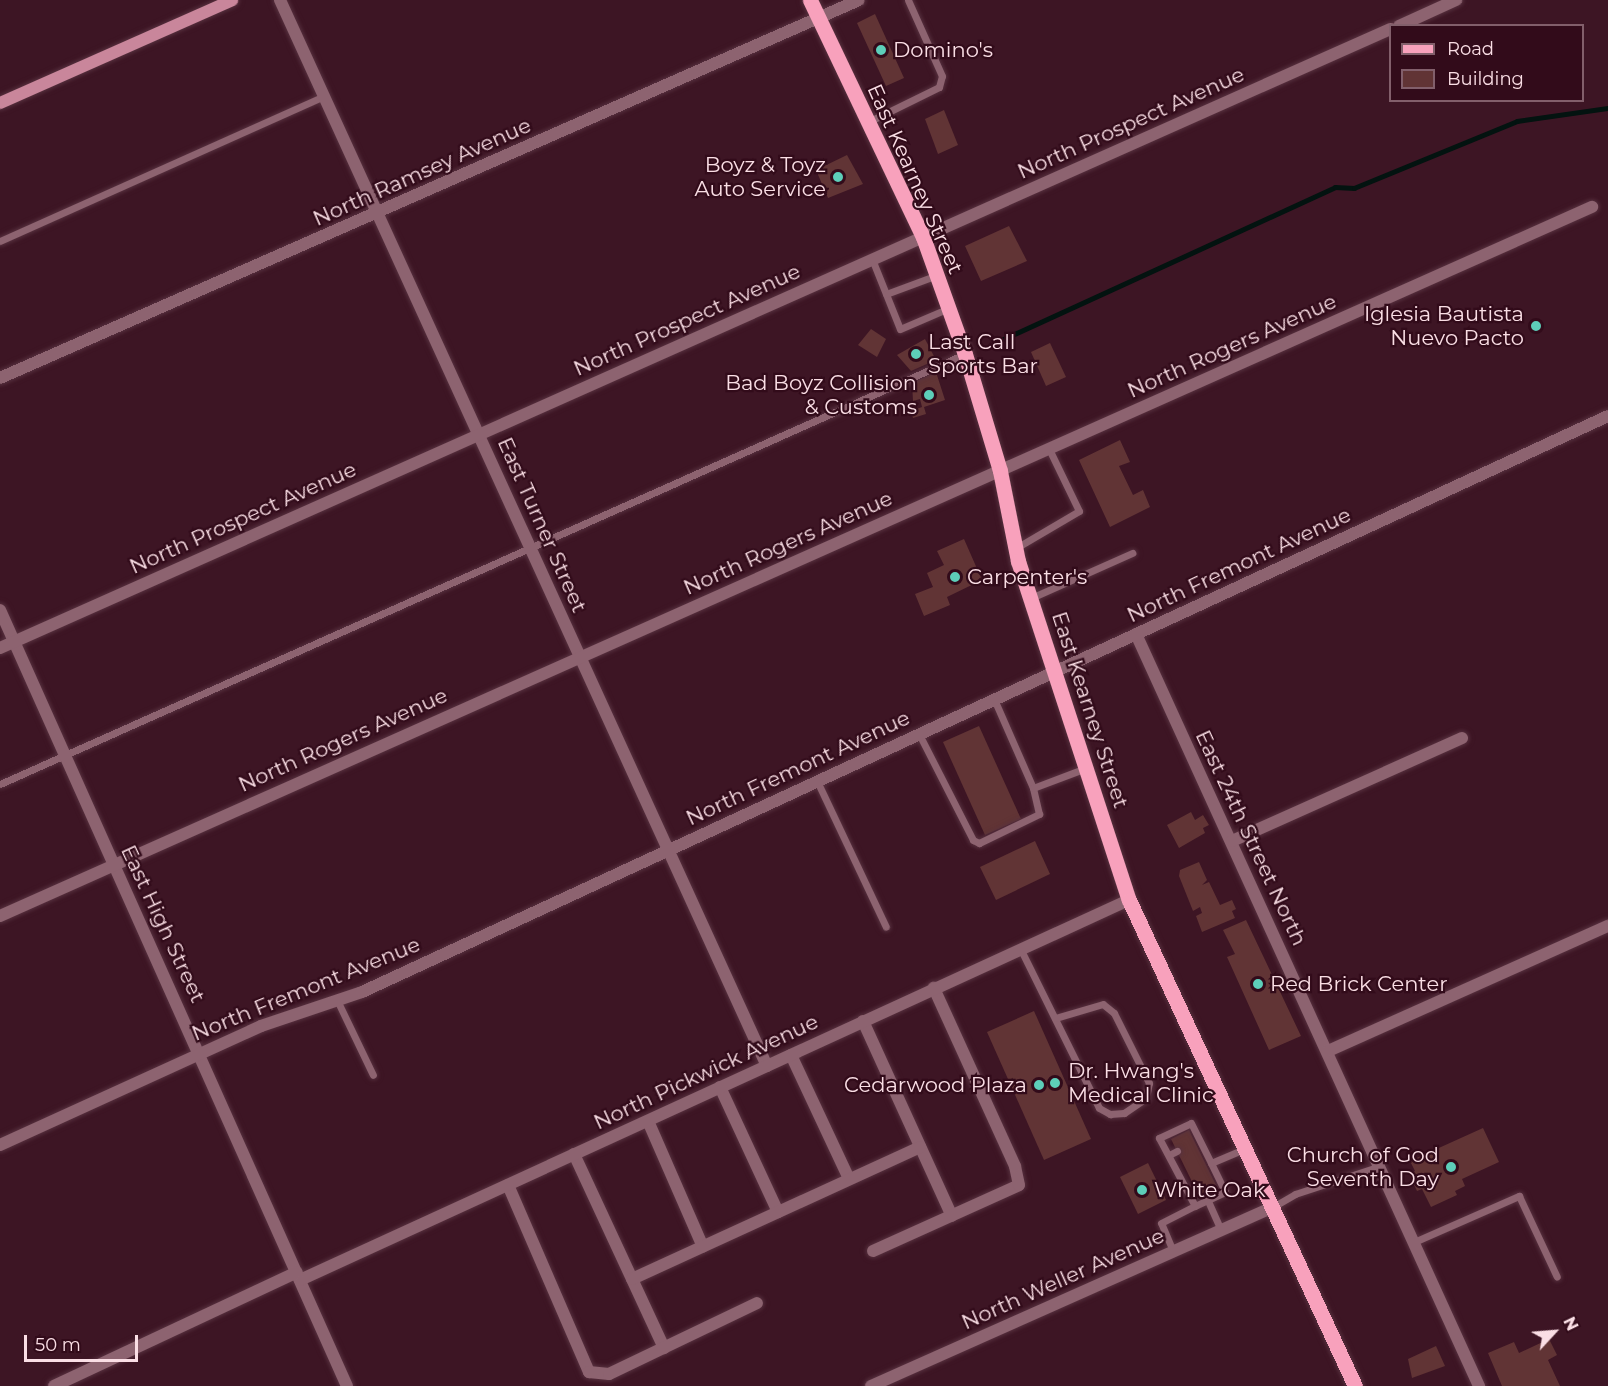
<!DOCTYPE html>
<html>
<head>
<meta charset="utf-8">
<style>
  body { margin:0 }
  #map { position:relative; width:1608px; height:1386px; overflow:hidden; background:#3d1524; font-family:Montserrat,sans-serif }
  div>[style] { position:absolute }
  .stream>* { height:4.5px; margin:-2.25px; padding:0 2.25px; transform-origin:2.25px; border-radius:2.25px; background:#031310 }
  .building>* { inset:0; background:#613435 }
  .roads { filter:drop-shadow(0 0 2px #57313f) drop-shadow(0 0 2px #57313f) }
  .service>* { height:7px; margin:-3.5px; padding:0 3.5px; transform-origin:3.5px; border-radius:3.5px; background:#8d6370 }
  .minor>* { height:12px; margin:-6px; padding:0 6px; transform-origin:6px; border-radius:6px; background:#8d6370 }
  .secondary>* { height:12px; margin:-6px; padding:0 6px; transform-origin:6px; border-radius:6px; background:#c9869b }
  .primary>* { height:15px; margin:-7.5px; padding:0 7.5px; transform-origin:7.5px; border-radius:7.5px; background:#f8a1bc }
  .dots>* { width:16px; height:16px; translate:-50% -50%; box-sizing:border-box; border:3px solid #320b1a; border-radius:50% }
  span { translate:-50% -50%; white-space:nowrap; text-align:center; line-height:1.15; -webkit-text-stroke:4.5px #320b1a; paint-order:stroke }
  .poi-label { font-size:21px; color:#fadee5 }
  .left { translate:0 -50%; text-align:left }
  .right { translate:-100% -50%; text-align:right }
  .street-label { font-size:21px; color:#fadee5 }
  .legend { position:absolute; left:1389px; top:24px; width:195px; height:78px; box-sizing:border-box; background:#320b1a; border:2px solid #825f6b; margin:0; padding:8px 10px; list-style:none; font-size:18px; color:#fadee5 }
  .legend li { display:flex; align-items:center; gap:12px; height:30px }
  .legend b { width:30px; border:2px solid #825f6b }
  .north { position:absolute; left:1524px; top:1302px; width:60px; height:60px; -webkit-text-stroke:4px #320b1a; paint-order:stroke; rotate:64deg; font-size:16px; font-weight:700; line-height:24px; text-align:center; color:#fadee5 }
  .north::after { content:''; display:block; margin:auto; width:21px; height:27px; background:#fadee5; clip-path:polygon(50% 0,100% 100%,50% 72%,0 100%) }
  .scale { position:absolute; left:24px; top:1335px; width:114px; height:27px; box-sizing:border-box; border:3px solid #fadee5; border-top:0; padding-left:8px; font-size:18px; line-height:21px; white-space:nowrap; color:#fadee5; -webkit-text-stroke:4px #320b1a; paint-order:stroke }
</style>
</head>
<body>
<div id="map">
  <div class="stream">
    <i style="left:995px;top:343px;width:374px;rotate:-24.6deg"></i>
    <i style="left:1335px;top:187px;width:19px;rotate:3deg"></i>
    <i style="left:1354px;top:188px;width:176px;rotate:-22.3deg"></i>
    <i style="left:1517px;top:121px;width:92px;rotate:-8.1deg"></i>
  </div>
  <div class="building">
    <i style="clip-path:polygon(875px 14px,904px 78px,886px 86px,857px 23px)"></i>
    <i style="clip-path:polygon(944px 110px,958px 145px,938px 154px,925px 119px)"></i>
    <i style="clip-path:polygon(847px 155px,863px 184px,828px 198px,816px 170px)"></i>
    <i style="clip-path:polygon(1009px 226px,1027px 261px,981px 281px,965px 246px)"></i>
    <i style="clip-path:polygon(871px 329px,886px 339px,877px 357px,858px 345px)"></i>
    <i style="clip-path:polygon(925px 339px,936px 360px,911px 371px,897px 355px)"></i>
    <i style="clip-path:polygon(1050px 343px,1066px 377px,1046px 386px,1031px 352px)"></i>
    <i style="clip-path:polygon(936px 372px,945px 400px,924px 407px,926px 414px,913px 418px,911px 411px,922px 407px,920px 399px,913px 401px,912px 383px)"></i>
    <i style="clip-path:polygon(1120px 440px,1130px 462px,1119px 466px,1133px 495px,1143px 490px,1150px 507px,1110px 527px,1079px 460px)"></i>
    <i style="clip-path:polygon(964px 539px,982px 580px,947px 597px,950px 605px,924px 616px,915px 594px,933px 587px,927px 573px,944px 565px,937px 551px)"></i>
    <i style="clip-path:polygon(979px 726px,1021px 819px,985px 835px,943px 742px)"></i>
    <i style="clip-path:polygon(1191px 812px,1195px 820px,1203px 815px,1209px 825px,1203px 828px,1205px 833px,1179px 848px,1167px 825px)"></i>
    <i style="clip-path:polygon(1035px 841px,1050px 874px,996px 900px,980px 867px)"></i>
    <i style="clip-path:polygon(1199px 862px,1207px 880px,1202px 885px,1209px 882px,1220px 905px,1232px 900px,1236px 909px,1232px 911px,1235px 918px,1202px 932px,1196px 916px,1202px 913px,1200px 907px,1193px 911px,1179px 876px,1180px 870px)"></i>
    <i style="clip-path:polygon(1246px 920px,1301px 1036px,1269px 1050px,1227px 957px,1235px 954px,1223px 930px)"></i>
    <i style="clip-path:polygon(1034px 1011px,1091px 1139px,1044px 1160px,987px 1032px)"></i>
    <i style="clip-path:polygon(1483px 1128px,1499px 1162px,1462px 1179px,1465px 1186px,1455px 1191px,1457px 1195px,1431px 1207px,1422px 1189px,1417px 1191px,1409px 1174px,1415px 1171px,1410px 1161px)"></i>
    <i style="clip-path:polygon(1189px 1130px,1218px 1189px,1200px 1198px,1171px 1139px)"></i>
    <i style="clip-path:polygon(1148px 1163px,1166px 1200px,1138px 1214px,1120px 1177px)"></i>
    <i style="clip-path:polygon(1549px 1339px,1557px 1355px,1548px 1360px,1560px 1386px,1502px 1386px,1488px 1353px,1514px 1342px,1519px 1353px)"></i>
    <i style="clip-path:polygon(1436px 1346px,1445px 1366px,1412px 1378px,1408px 1359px)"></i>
  </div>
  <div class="roads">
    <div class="service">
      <i style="left:868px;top:122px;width:79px;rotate:-26.2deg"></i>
      <i style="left:939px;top:87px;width:11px;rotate:-75deg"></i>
      <i style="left:942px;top:76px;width:83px;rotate:-114.1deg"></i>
      <i style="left:0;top:241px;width:355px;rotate:-24.1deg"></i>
      <i style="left:872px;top:259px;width:75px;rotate:68.2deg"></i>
      <i style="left:900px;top:329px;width:53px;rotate:-23.2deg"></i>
      <i style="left:886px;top:294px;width:54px;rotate:-20.4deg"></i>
      <i style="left:1016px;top:548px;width:73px;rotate:-30.4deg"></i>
      <i style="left:1079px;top:511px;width:69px;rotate:-115.8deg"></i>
      <i style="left:1031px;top:598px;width:111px;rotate:-24deg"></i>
      <i style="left:994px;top:699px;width:97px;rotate:66.3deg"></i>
      <i style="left:919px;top:734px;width:119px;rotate:63deg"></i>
      <i style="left:973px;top:840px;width:7px;rotate:27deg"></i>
      <i style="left:979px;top:843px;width:67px;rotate:-25.8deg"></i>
      <i style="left:1039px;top:814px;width:27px;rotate:-103deg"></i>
      <i style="left:1033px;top:788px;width:57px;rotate:-20.7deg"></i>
      <i style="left:817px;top:781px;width:161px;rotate:64.7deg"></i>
      <i style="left:0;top:784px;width:1056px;rotate:-24.02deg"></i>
      <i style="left:1020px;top:948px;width:178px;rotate:63.7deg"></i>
      <i style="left:1099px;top:1108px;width:13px;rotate:29deg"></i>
      <i style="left:1110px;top:1114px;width:14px;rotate:-4deg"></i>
      <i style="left:1124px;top:1113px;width:27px;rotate:-34deg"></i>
      <i style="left:1146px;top:1098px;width:15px;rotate:-79deg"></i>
      <i style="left:1149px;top:1083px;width:78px;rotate:-116.6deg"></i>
      <i style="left:1114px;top:1013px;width:14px;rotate:-141deg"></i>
      <i style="left:1103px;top:1004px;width:50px;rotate:163.7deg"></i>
      <i style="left:337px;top:1000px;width:83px;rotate:64.4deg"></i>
      <i style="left:1169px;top:1155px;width:9px;rotate:-27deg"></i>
      <i style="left:1211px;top:1163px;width:32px;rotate:64deg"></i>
      <i style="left:1225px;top:1192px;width:33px;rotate:155deg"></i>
      <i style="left:1195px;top:1206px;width:77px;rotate:-117.9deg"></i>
      <i style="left:1159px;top:1138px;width:35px;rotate:-25deg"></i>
      <i style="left:1191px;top:1123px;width:45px;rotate:63.4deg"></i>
      <i style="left:1211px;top:1163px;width:36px;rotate:-23deg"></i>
      <i style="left:1208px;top:1201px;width:32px;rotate:66deg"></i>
      <i style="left:1271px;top:1208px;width:28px;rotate:-30deg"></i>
      <i style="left:1295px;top:1194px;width:89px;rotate:-18.2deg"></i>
      <i style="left:1414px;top:1242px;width:115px;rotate:-23.7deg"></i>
      <i style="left:1519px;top:1196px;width:89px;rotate:64.9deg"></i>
      <i style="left:1173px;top:1251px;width:30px;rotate:-113deg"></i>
      <i style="left:1161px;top:1223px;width:38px;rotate:-27deg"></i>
    </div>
    <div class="minor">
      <i style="left:280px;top:0;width:1172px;rotate:65.45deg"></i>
      <i style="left:1399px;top:26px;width:63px;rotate:-24.5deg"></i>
      <i style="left:0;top:378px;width:938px;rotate:-23.75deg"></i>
      <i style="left:0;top:610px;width:850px;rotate:65.91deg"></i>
      <i style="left:1136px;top:634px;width:827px;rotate:65.48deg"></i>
      <i style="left:0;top:648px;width:1522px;rotate:-24deg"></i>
      <i style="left:1232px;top:841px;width:252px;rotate:-24.1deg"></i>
      <i style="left:0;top:916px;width:1743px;rotate:-24.01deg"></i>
      <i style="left:863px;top:1021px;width:214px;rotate:65.5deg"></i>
      <i style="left:1328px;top:1051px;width:307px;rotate:-24.1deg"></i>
      <i style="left:791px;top:1055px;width:137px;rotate:64.9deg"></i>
      <i style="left:720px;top:1087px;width:138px;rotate:65.1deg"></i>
      <i style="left:648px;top:1121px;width:137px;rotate:66.4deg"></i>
      <i style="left:0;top:1145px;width:287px;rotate:-24.5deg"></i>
      <i style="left:261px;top:1026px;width:107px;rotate:-18.6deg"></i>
      <i style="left:362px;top:992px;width:1373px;rotate:-24.81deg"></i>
      <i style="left:574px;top:1154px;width:214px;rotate:65.1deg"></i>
      <i style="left:508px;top:1185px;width:204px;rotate:66.6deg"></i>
      <i style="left:589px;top:1372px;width:20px;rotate:6deg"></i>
      <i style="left:609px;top:1374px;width:164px;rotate:-25.6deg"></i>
      <i style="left:873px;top:1251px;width:160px;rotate:-24.3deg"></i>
      <i style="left:1019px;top:1185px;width:19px;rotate:-102deg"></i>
      <i style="left:1015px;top:1166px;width:196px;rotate:-114.5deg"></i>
      <i style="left:632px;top:1279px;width:317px;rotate:-24.6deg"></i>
      <i style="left:300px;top:1280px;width:912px;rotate:-24.63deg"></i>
      <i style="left:54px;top:1386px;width:268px;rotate:-25.1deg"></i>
      <i style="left:871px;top:1386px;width:438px;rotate:-24deg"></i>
    </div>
    <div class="secondary">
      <i style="left:0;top:103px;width:254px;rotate:-23.9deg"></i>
    </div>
    <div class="primary">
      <i style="left:810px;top:0;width:263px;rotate:64.5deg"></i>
      <i style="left:923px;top:237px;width:124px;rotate:70.3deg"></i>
      <i style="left:965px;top:354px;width:122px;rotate:73.3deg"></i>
      <i style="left:1000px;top:471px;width:92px;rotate:78.7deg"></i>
      <i style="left:1018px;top:561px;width:357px;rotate:71.9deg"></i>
      <i style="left:1129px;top:900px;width:536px;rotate:65.06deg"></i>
    </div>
  </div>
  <div class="dots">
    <i style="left:881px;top:50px;background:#5dceb9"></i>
    <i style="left:838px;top:177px;background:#5dceb9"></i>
    <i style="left:1536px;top:326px;background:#5dceb9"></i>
    <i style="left:916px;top:354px;background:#5dceb9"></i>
    <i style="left:929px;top:395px;background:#5dceb9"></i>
    <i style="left:955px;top:577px;background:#5dceb9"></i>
    <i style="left:1258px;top:984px;background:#5dceb9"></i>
    <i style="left:1055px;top:1083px;background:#5dceb9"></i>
    <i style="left:1039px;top:1085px;background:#5dceb9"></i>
    <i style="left:1451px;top:1167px;background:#5dceb9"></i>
    <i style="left:1142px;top:1190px;background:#5dceb9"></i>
  </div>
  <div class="poi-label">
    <span class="left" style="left:893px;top:50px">Domino's</span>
    <span class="right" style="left:826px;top:177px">Boyz &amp; Toyz<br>Auto Service</span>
    <span class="right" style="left:1524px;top:326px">Iglesia Bautista<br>Nuevo Pacto</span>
    <span class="left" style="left:928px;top:354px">Last Call<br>Sports Bar</span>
    <span class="right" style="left:917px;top:395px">Bad Boyz Collision<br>&amp; Customs</span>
    <span class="left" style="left:967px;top:577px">Carpenter's</span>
    <span class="left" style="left:1270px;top:984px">Red Brick Center</span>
    <span class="left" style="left:1068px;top:1083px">Dr. Hwang's<br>Medical Clinic</span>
    <span class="right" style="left:1027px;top:1085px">Cedarwood Plaza</span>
    <span class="right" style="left:1439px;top:1167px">Church of God<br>Seventh Day</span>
    <span class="left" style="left:1154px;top:1190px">White Oak</span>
  </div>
  <div class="street-label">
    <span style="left:1131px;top:123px;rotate:-24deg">North Prospect Avenue</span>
    <span style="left:422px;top:172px;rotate:-24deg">North Ramsey Avenue</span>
    <span style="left:915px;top:179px;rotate:66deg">East Kearney Street</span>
    <span style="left:687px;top:320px;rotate:-24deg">North Prospect Avenue</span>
    <span style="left:1232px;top:346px;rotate:-24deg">North Rogers Avenue</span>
    <span style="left:243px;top:518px;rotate:-24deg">North Prospect Avenue</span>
    <span style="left:542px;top:525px;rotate:66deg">East Turner Street</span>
    <span style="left:788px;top:543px;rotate:-24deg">North Rogers Avenue</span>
    <span style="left:1239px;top:565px;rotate:-25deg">North Fremont Avenue</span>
    <span style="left:1090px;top:710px;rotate:72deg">East Kearney Street</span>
    <span style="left:343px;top:740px;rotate:-24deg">North Rogers Avenue</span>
    <span style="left:798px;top:768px;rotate:-25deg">North Fremont Avenue</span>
    <span style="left:1251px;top:838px;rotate:65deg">East 24th Street North</span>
    <span style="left:163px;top:924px;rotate:65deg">East High Street</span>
    <span style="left:306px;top:989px;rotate:-22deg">North Fremont Avenue</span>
    <span style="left:706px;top:1072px;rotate:-25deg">North Pickwick Avenue</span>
    <span style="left:1063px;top:1279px;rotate:-24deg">North Weller Avenue</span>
  </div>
  <ul class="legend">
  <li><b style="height:8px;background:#f8a1bc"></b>Road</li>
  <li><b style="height:16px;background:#613435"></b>Building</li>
  </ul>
  <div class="north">N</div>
  <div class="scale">50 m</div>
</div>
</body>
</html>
